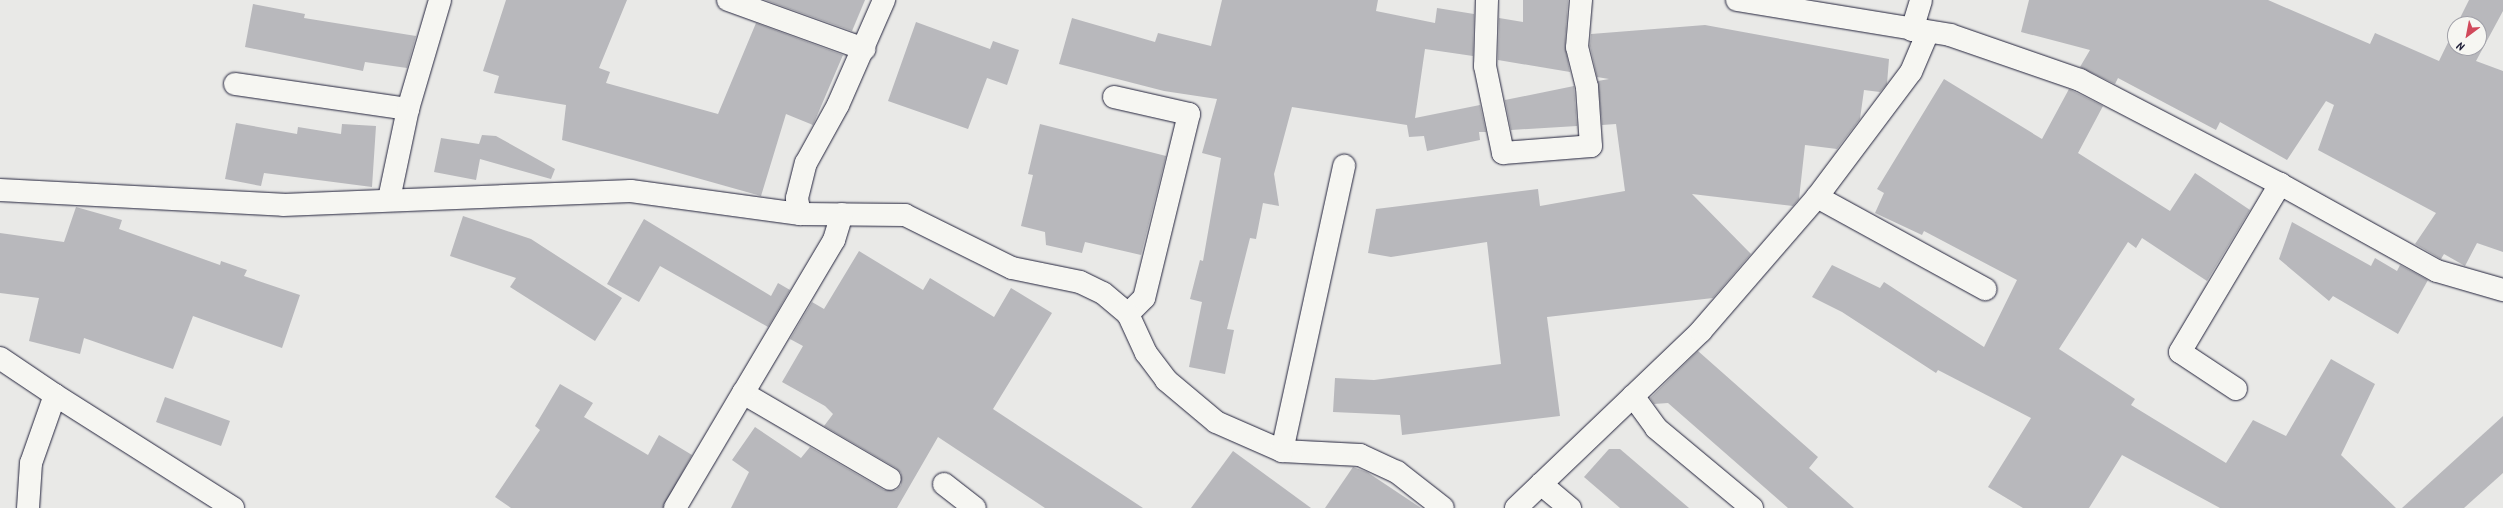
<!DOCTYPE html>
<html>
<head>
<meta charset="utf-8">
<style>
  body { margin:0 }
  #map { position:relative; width:2503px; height:508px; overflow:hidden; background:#e9e9e7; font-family:Kalam,sans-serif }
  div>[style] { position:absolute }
  .building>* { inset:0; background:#b8b8bc }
  .roads { filter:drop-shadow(0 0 1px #22223b) drop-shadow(0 0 1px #22223b) }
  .minor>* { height:22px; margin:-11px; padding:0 11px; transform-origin:11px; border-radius:11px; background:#f6f6f2 }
  .tertiary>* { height:22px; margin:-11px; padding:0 11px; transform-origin:11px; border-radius:11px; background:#f6f6f2 }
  span { translate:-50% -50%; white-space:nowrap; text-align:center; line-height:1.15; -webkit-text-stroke:3.5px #f6f6f2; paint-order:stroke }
  .north { position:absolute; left:2447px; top:16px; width:40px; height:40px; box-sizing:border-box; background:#f6f6f2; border:1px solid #a1a1a9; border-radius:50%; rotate:212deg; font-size:11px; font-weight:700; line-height:16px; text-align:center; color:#22223b }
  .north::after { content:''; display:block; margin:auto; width:14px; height:18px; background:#d1495b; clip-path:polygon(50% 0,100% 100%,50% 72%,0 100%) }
</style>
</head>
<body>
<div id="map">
  <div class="building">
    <i style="clip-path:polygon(506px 0,627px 0,599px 68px,610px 72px,606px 83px,718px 114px,756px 23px,843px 55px,813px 125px,786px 114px,761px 196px,562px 140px,566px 105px,494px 93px,499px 76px,483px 71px)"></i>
    <i style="clip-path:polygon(765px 0,865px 0,852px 31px)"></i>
    <i style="clip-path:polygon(1222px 0,1378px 0,1376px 11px,1435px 23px,1437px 8px,1474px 14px,1473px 56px,1425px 49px,1415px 118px,1480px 105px,1486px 132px,1479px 132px,1480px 140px,1427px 151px,1424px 136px,1409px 137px,1407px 125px,1292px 107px,1274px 174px,1279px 206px,1263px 203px,1256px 239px,1250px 238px,1227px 329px,1234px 330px,1225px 374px,1189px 367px,1202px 302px,1190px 299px,1200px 260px,1203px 261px,1221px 158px,1202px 153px,1217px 99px,1164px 91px,1059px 64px,1072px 18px,1155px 42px,1158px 33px,1211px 46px)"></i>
    <i style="clip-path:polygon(1523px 0,1568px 0,1565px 46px,1570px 72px,1498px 60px,1499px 18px,1523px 22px)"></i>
    <i style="clip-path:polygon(2029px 0,2268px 0,2370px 44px,2375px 33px,2439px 61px,2455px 28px,2455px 48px,2479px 48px,2479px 24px,2457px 24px,2469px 0,2503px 0,2503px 11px,2476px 61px,2503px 71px,2503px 252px,2477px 243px,2465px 266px,2444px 254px,2441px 259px,2415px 244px,2436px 213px,2318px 150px,2334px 105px,2326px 101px,2287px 160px,2220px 122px,2216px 130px,2118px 78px,2115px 84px,2080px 67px,2090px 50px,2021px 32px)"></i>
    <i style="clip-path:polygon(253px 4px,305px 14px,304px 18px,416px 36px,407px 68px,365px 62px,363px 71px,245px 47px)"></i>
    <i style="clip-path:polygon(916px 22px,990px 49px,993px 41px,1019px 50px,1007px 85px,987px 78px,968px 129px,888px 101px)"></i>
    <i style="clip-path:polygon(1705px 25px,1889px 59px,1887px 84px,1880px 92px,1864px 90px,1860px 119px,1837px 149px,1805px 145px,1799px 199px,1793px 206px,1692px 194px,1751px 254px,1713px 298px,1547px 317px,1560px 416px,1402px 435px,1400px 415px,1333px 412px,1335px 378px,1374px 380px,1501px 364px,1487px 242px,1391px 257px,1368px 253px,1376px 209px,1538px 189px,1540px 206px,1625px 191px,1616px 124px,1602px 125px,1598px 81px,1609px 79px,1597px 77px,1590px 46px,1591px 34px)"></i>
    <i style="clip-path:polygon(1944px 79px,2042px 139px,2069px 89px,2103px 106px,2078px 153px,2170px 211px,2195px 173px,2250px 210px,2207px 281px,2142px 238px,2136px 248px,2128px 242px,2059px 349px,2135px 399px,2131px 405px,2226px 463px,2253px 420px,2286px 436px,2331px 359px,2375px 384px,2341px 455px,2396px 508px,2220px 508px,2122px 455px,2089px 508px,2023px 508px,1988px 487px,2031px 418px,1938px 370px,1936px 373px,1842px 312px,1812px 297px,1832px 265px,1880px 288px,1884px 282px,1984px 347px,2017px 280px,1924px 231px,1922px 235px,1875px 213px,1884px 193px,1877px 189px)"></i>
    <i style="clip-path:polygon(1574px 86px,1577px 126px,1511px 130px,1505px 100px)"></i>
    <i style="clip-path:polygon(236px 123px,297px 134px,298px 127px,341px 134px,342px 124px,376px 126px,372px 187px,264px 173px,261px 186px,225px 179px)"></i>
    <i style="clip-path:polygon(1040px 124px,1166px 156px,1141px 255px,1085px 242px,1082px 253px,1046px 245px,1045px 232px,1021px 226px,1033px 175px,1028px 174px)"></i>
    <i style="clip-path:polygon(482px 135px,496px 136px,555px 169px,551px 179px,480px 159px,476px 180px,434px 172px,441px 138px,479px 144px)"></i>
    <i style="clip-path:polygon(76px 207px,122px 220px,119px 229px,220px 265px,221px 261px,247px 270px,244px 276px,300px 295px,282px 348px,193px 316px,173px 369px,84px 338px,80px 354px,29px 341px,39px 298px,0 293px,0 233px,64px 242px)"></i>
    <i style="clip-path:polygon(463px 216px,531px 239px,622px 298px,595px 341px,510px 287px,516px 278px,450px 256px)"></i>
    <i style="clip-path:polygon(644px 219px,771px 296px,778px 283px,790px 290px,768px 327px,660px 266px,639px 302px,607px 284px)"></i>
    <i style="clip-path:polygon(2292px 222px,2371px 266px,2375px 258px,2397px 271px,2400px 265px,2428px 280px,2398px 334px,2333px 296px,2329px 301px,2279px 259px)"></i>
    <i style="clip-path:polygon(859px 251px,923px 290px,930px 278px,994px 317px,1011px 288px,1052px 313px,993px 409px,1143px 508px,1045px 508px,938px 437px,897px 508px,731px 508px,749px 472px,732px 460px,755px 427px,801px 458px,810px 447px,884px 490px,896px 490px,901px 485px,901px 473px,896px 468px,824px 426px,833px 414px,825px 406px,782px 382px,803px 346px,790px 339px,812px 302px,824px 309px)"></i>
    <i style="clip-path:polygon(1698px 351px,1818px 457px,1809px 468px,1854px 508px,1788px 508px,1668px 403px,1654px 404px,1650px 398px)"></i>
    <i style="clip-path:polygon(560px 384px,593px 403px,584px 417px,648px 455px,659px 435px,692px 455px,663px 508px,511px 508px,495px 497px,540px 430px,535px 426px)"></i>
    <i style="clip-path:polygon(165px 397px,230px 421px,221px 446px,156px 422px)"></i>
    <i style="clip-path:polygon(2503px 416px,2503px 473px,2464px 508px,2402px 508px)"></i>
    <i style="clip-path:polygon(1609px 449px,1620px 449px,1689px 508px,1620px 508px,1584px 477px)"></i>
    <i style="clip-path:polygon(1233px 451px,1311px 508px,1191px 508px)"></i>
    <i style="clip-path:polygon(1353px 467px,1367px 472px,1421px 508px,1325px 508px)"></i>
  </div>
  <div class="roads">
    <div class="minor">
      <i style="left:728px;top:0;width:145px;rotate:19.8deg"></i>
      <i style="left:1487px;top:0;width:66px;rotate:91.7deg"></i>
      <i style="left:1485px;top:66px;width:89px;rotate:78.3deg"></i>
      <i style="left:1503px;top:153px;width:88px;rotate:-4.5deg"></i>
      <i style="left:1591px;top:146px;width:59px;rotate:-93.9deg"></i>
      <i style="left:1587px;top:87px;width:41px;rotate:-104deg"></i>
      <i style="left:1577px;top:47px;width:47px;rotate:-85.1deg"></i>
      <i style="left:1737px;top:0;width:216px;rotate:9.3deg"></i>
      <i style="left:1950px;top:35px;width:138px;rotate:19.1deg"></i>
      <i style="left:2080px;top:80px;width:225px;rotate:27.5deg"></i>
      <i style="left:2280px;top:184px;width:179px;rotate:29deg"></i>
      <i style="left:2437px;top:271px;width:69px;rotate:16.1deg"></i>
      <i style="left:1912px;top:30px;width:31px;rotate:-73deg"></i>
      <i style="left:235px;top:84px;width:175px;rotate:8.2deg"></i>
      <i style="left:408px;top:109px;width:92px;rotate:101.9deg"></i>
      <i style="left:1114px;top:97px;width:77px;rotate:12.8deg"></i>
      <i style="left:1189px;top:114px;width:189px;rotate:103.7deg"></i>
      <i style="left:1144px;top:298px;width:23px;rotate:135deg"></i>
      <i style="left:408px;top:109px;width:114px;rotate:-73.6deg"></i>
      <i style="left:0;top:190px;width:283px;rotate:3deg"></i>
      <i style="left:283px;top:205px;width:348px;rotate:-2.3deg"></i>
      <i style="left:631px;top:191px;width:171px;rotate:7.8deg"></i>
      <i style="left:800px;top:214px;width:105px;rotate:0.5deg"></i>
      <i style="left:905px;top:215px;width:119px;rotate:26.4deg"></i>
      <i style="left:1012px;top:268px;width:69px;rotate:11.6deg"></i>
      <i style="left:1080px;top:282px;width:25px;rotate:26deg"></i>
      <i style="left:1103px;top:293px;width:33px;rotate:40deg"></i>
      <i style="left:1128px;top:314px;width:43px;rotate:65.2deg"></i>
      <i style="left:1146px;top:353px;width:34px;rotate:53deg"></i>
      <i style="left:1166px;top:380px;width:65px;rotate:40deg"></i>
      <i style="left:1216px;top:422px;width:72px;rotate:23.7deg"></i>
      <i style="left:1282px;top:451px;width:78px;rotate:2.9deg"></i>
      <i style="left:1360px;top:455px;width:41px;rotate:24.7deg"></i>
      <i style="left:1397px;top:472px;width:58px;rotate:38deg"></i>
      <i style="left:1817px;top:197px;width:192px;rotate:28.7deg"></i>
      <i style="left:800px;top:214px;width:16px;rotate:-101deg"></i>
      <i style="left:797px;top:198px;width:36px;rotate:-76deg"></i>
      <i style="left:806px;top:163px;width:66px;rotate:-61.1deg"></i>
      <i style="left:838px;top:105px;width:115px;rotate:-66.3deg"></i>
      <i style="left:842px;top:214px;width:27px;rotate:107deg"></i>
      <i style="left:834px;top:240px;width:178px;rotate:120.7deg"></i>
      <i style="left:743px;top:393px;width:170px;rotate:30.3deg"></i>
      <i style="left:0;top:358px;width:66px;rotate:33.9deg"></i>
      <i style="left:55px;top:395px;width:72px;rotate:109.4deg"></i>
      <i style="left:31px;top:463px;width:45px;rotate:93.8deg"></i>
      <i style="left:2236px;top:389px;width:67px;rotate:-146.5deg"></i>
      <i style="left:2180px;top:352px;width:196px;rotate:-59.2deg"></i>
      <i style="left:1633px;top:396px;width:39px;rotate:54deg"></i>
      <i style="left:1656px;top:428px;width:125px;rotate:39.8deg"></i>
      <i style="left:1282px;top:451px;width:292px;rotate:-77.7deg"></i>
      <i style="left:944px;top:484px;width:39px;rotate:38deg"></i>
      <i style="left:1541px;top:484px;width:38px;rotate:40deg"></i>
      <i style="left:675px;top:508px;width:134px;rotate:-59.4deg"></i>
      <i style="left:1516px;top:508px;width:256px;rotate:-43.7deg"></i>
      <i style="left:1701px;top:331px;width:177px;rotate:-49.1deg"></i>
      <i style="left:1817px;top:197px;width:156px;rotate:-53.1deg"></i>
      <i style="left:1911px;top:72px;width:43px;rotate:-67deg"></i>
    </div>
    <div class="tertiary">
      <i style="left:55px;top:395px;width:211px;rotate:32.4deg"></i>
    </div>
  </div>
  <div class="north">N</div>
</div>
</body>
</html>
